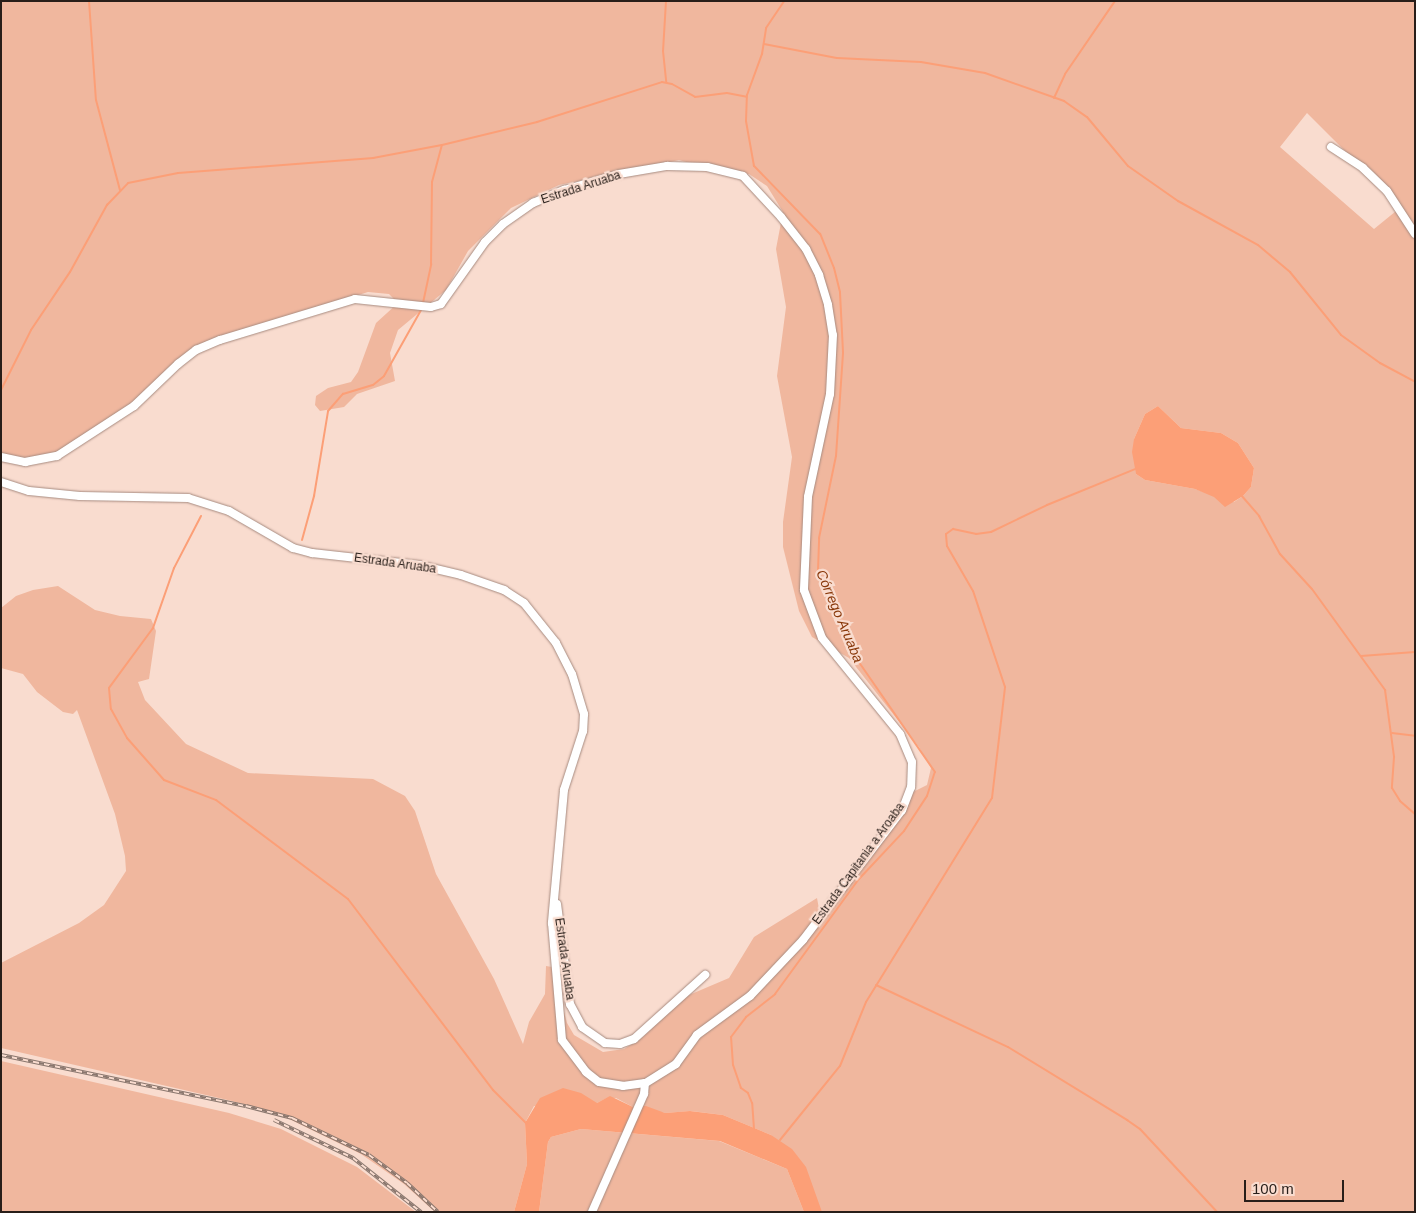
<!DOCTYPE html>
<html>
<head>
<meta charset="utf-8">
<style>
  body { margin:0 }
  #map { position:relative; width:1416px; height:1213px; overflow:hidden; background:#f9dccf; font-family:Arial,sans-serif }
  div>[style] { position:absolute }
  .green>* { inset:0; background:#f0b79e }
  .water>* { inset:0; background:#fc9f77 }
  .stream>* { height:2px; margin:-1px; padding:0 1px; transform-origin:1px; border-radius:1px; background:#fc9f77 }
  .roads { filter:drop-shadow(0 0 1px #a78b80) drop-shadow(0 0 1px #a78b80) }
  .street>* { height:8px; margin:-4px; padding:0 4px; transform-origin:4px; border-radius:4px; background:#fff }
  .rail>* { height:4px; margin-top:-2px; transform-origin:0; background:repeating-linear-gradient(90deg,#f9dccf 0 5.5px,#8a776e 0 11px); box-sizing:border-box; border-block:1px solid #8a776e }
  span { translate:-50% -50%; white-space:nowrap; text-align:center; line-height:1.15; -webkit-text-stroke:4.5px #f9dccf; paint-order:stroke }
  .street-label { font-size:12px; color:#281e19 }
  .water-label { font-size:14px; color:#89380a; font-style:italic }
  .frame { position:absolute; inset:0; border:2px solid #281e19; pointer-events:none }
  .scale { position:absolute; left:1244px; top:1180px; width:100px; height:22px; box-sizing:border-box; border:2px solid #281e19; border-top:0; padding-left:6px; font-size:15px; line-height:18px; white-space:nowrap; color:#281e19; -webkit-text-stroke:4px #f9dccf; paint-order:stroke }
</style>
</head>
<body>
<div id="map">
  <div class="green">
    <i style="clip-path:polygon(evenodd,1px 1px,1415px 1px,1415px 1212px,822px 1212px,771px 1135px,723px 1115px,691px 1111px,665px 1113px,633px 1107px,616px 1098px,607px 1098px,597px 1103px,534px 1106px,525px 1123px,527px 1164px,514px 1212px,435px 1212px,404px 1184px,361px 1154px,283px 1116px,232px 1101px,1px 1048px,1px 963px,79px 923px,104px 905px,126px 871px,125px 856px,115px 814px,77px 710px,73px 714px,63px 712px,37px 692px,23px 674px,1px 668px,1px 608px,16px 596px,33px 590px,58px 586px,95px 610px,120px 616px,151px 619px,156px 631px,149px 679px,138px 682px,145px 700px,186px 744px,248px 773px,373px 779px,405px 796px,415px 811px,436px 874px,494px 979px,523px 1044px,529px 1022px,545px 994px,546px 966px,552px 967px,567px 1023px,574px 1035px,603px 1052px,624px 1049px,643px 1037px,682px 998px,729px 978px,754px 937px,817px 898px,819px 909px,871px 853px,911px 793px,927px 785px,931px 768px,919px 747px,849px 658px,812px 637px,799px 611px,783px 547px,783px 522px,792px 457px,777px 376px,786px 307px,776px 249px,783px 212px,767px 186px,749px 174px,726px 173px,679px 160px,559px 185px,511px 208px,468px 251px,446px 290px,398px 330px,390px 353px,395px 381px,357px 394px,344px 407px,320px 411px,315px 405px,316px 396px,328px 388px,351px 382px,358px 372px,376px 323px,398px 303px,389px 294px,368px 292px,355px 296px,190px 353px,118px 417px,56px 454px,34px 461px,1px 458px,1px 1px,1307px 113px,1401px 207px,1374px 229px,1280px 147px,1307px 113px,1px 1px,1158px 406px,1181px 428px,1221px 433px,1238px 443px,1254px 468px,1251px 487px,1243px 496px,1234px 502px,1195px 489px,1145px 480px,1136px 474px,1134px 439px,1145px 414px,1158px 406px)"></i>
    <i style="clip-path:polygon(1px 1061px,229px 1113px,281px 1129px,357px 1167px,416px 1212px,1px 1212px)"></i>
    <i style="clip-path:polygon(581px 1129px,719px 1141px,787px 1169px,804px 1212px,539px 1212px,548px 1142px,551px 1137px)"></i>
  </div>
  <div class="water">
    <i style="clip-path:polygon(1158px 406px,1181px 428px,1221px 433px,1238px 443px,1254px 468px,1251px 487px,1243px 496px,1225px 507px,1214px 497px,1195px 489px,1145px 480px,1136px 474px,1132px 452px,1134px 439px,1145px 414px)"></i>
    <i style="clip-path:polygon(563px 1088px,581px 1093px,597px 1103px,610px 1096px,633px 1107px,646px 1106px,665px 1113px,690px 1111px,723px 1115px,771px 1135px,792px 1149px,806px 1167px,822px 1212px,804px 1212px,787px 1169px,720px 1141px,581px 1129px,551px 1137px,548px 1142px,539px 1212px,514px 1212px,527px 1164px,525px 1123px,540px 1098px)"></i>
  </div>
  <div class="stream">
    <i style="left:89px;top:1px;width:99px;rotate:86deg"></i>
    <i style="left:96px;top:100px;width:93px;rotate:75.1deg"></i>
    <i style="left:666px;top:1px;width:50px;rotate:93.4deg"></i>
    <i style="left:663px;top:51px;width:31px;rotate:84deg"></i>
    <i style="left:764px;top:44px;width:74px;rotate:10.9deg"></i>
    <i style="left:837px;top:58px;width:84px;rotate:2.7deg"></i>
    <i style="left:921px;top:62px;width:65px;rotate:9.8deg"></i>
    <i style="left:985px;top:73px;width:84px;rotate:19.5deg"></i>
    <i style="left:1064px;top:101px;width:28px;rotate:35deg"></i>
    <i style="left:1087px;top:117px;width:64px;rotate:50.1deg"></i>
    <i style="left:1128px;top:166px;width:61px;rotate:35deg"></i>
    <i style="left:1178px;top:201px;width:91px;rotate:28.8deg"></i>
    <i style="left:1258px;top:245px;width:42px;rotate:40.2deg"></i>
    <i style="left:1290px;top:272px;width:81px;rotate:51deg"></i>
    <i style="left:1341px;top:335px;width:48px;rotate:35.7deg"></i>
    <i style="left:1380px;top:363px;width:40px;rotate:28deg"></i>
    <i style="left:1054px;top:98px;width:26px;rotate:-65deg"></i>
    <i style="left:1065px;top:74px;width:88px;rotate:-55.6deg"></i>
    <i style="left:423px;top:303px;width:40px;rotate:-78deg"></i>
    <i style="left:431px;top:264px;width:82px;rotate:-89.3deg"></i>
    <i style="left:432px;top:182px;width:38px;rotate:-75deg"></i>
    <i style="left:1px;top:390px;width:67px;rotate:-63.4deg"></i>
    <i style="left:31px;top:330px;width:70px;rotate:-56.1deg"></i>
    <i style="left:70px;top:272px;width:77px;rotate:-61.1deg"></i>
    <i style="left:107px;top:205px;width:30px;rotate:-46deg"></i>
    <i style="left:128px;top:183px;width:51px;rotate:-11.3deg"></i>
    <i style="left:178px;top:173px;width:196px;rotate:-4.4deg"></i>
    <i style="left:373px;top:158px;width:70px;rotate:-10.7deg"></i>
    <i style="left:442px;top:145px;width:98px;rotate:-13.6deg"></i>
    <i style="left:537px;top:122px;width:131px;rotate:-17.7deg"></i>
    <i style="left:662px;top:82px;width:10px;rotate:11deg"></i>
    <i style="left:672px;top:84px;width:26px;rotate:29deg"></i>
    <i style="left:695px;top:97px;width:32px;rotate:-7deg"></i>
    <i style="left:727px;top:93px;width:20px;rotate:11deg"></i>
    <i style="left:1241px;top:495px;width:28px;rotate:49deg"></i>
    <i style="left:1259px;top:516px;width:43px;rotate:61.1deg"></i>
    <i style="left:1280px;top:554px;width:47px;rotate:47.6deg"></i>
    <i style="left:1312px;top:589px;width:125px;rotate:54.1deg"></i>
    <i style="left:1385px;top:690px;width:68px;rotate:82.3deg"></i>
    <i style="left:1394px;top:757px;width:31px;rotate:94deg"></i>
    <i style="left:1392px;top:788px;width:15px;rotate:58deg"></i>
    <i style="left:1400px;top:801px;width:20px;rotate:41deg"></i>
    <i style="left:201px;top:516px;width:59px;rotate:117.4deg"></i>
    <i style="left:174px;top:568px;width:64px;rotate:109.3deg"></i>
    <i style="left:153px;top:628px;width:74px;rotate:126.3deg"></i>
    <i style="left:109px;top:688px;width:21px;rotate:85deg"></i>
    <i style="left:111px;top:709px;width:33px;rotate:61deg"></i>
    <i style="left:127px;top:738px;width:56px;rotate:48.6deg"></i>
    <i style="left:164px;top:780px;width:56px;rotate:21deg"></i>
    <i style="left:216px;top:800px;width:165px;rotate:36.9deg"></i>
    <i style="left:348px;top:899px;width:240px;rotate:52.8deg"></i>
    <i style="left:493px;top:1090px;width:48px;rotate:45deg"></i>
    <i style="left:302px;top:540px;width:46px;rotate:-74.7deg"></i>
    <i style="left:314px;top:496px;width:86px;rotate:-80.6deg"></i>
    <i style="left:328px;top:411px;width:23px;rotate:-49deg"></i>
    <i style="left:343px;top:394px;width:31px;rotate:-17deg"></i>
    <i style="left:373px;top:385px;width:14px;rotate:-39deg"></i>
    <i style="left:384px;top:376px;width:76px;rotate:-60.7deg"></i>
    <i style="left:1361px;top:656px;width:54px;rotate:-4.2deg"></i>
    <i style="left:1392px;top:733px;width:23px;rotate:7deg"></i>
    <i style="left:876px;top:985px;width:146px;rotate:25.2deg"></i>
    <i style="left:1008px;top:1047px;width:140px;rotate:31.5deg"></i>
    <i style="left:1127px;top:1120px;width:16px;rotate:35deg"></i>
    <i style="left:1140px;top:1129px;width:113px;rotate:47.1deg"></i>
    <i style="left:754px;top:1129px;width:26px;rotate:-94deg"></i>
    <i style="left:752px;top:1103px;width:11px;rotate:-112deg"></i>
    <i style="left:748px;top:1093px;width:9px;rotate:-144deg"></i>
    <i style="left:741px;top:1088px;width:24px;rotate:-109deg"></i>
    <i style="left:733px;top:1065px;width:28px;rotate:-94deg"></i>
    <i style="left:731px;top:1037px;width:25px;rotate:-53deg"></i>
    <i style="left:746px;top:1017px;width:37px;rotate:-38deg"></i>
    <i style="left:775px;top:994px;width:142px;rotate:-53.9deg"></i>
    <i style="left:859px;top:879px;width:66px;rotate:-46.8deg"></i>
    <i style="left:904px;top:831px;width:42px;rotate:-56.7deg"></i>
    <i style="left:927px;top:796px;width:25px;rotate:-72deg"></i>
    <i style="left:935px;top:772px;width:135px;rotate:-124.7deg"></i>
    <i style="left:858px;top:661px;width:98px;rotate:-114deg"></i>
    <i style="left:818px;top:571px;width:33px;rotate:-88deg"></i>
    <i style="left:819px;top:538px;width:84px;rotate:-78.3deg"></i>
    <i style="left:836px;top:456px;width:104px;rotate:-86.1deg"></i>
    <i style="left:843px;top:352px;width:60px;rotate:-92.9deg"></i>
    <i style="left:840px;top:292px;width:25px;rotate:-104deg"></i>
    <i style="left:834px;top:268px;width:37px;rotate:-112deg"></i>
    <i style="left:820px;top:234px;width:95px;rotate:-134.1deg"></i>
    <i style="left:754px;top:166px;width:46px;rotate:-100.1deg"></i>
    <i style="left:746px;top:121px;width:26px;rotate:-88deg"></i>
    <i style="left:747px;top:95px;width:44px;rotate:-69.9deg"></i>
    <i style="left:762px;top:54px;width:26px;rotate:-81deg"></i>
    <i style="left:766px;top:28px;width:32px;rotate:-56deg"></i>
    <i style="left:780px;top:1140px;width:95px;rotate:-51deg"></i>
    <i style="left:840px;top:1066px;width:69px;rotate:-67.9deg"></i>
    <i style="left:866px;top:1002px;width:240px;rotate:-58.3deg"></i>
    <i style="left:992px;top:798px;width:112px;rotate:-83.3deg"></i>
    <i style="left:1005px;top:687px;width:101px;rotate:-108.4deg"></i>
    <i style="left:973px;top:591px;width:52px;rotate:-120deg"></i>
    <i style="left:947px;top:546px;width:12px;rotate:-95deg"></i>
    <i style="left:946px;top:534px;width:9px;rotate:-36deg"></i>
    <i style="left:953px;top:529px;width:24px;rotate:12deg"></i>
    <i style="left:976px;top:534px;width:15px;rotate:-8deg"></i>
    <i style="left:991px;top:532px;width:62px;rotate:-25.7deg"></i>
    <i style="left:1047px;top:505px;width:95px;rotate:-22.2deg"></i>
  </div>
  <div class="roads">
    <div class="street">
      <i style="left:1331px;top:147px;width:38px;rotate:33deg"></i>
      <i style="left:1363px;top:168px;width:33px;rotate:44deg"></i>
      <i style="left:1387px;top:191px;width:51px;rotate:56.9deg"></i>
      <i style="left:1px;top:457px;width:25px;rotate:12deg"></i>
      <i style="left:25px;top:462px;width:33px;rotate:-11deg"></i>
      <i style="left:57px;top:456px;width:92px;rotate:-33deg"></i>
      <i style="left:134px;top:406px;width:61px;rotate:-43.7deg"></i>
      <i style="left:178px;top:364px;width:23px;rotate:-38deg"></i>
      <i style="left:196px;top:350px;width:26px;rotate:-23deg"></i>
      <i style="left:220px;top:340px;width:141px;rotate:-16.9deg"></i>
      <i style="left:355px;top:299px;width:76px;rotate:6deg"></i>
      <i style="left:431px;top:307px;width:10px;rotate:-17deg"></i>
      <i style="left:441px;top:304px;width:76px;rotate:-54.6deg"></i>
      <i style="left:485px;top:242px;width:25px;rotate:-45deg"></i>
      <i style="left:503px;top:224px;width:37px;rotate:-35deg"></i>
      <i style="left:533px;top:203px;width:34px;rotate:-23deg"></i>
      <i style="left:564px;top:190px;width:57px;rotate:-16.2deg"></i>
      <i style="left:619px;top:174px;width:49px;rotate:-9.5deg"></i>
      <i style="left:667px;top:166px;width:40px;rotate:1.4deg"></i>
      <i style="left:707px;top:167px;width:37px;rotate:14deg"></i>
      <i style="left:743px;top:176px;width:56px;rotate:47.2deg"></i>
      <i style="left:781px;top:217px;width:41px;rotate:52deg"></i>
      <i style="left:806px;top:249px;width:29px;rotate:63deg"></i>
      <i style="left:819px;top:275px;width:31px;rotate:73deg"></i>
      <i style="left:828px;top:305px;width:30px;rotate:81deg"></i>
      <i style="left:833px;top:335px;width:59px;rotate:92.9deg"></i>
      <i style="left:830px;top:394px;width:105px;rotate:102.1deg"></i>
      <i style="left:808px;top:497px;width:93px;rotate:92.5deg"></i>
      <i style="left:804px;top:590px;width:51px;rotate:69.4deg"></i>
      <i style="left:822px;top:638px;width:124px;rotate:50.9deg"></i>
      <i style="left:900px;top:734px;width:30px;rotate:67deg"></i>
      <i style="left:912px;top:762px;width:25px;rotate:92deg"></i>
      <i style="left:911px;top:787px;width:25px;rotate:111deg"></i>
      <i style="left:902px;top:810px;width:163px;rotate:127.3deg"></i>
      <i style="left:803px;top:940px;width:77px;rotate:133.4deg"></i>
      <i style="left:750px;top:996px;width:66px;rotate:143.7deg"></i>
      <i style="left:697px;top:1035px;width:36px;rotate:126deg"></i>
      <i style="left:676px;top:1064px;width:36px;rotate:148deg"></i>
      <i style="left:645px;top:1083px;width:11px;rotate:95deg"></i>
      <i style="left:644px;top:1094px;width:129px;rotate:113.8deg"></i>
      <i style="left:1px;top:482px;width:29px;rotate:18deg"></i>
      <i style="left:29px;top:491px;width:51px;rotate:5.6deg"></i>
      <i style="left:80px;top:496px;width:108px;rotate:1.1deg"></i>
      <i style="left:188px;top:498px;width:43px;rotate:17.6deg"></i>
      <i style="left:229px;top:511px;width:74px;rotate:30deg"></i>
      <i style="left:293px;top:548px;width:20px;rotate:15deg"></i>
      <i style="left:312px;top:553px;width:108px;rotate:6.4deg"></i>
      <i style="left:419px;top:565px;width:43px;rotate:13.4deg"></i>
      <i style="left:461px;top:575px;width:46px;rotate:19.2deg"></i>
      <i style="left:504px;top:590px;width:24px;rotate:33deg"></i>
      <i style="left:524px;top:603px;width:51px;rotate:51.3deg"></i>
      <i style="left:556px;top:643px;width:35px;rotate:63deg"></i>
      <i style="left:572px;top:674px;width:42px;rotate:73.3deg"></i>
      <i style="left:584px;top:714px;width:17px;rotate:93deg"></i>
      <i style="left:583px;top:731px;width:62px;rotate:107.9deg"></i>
      <i style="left:564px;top:790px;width:134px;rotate:95.2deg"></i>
      <i style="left:552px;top:923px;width:117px;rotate:85.1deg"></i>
      <i style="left:562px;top:1040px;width:40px;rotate:53deg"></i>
      <i style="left:586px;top:1072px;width:16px;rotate:38deg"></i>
      <i style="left:599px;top:1082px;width:24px;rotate:9deg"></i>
      <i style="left:623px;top:1086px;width:22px;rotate:-8deg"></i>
      <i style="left:557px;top:904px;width:101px;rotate:82.6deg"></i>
      <i style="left:570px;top:1004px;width:26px;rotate:62deg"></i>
      <i style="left:582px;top:1027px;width:28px;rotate:35deg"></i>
      <i style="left:605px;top:1043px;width:15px;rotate:4deg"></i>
      <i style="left:620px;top:1044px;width:15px;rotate:-20deg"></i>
      <i style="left:634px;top:1039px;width:96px;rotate:-42deg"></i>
    </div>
  </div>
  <div class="rail">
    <i style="left:1px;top:1055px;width:250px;rotate:11.8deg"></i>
    <i style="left:246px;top:1106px;width:48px;rotate:14.6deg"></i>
    <i style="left:292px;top:1118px;width:85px;rotate:25.7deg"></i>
    <i style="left:369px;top:1155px;width:47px;rotate:36.4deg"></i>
    <i style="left:407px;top:1183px;width:42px;rotate:43.1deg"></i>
    <i style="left:274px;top:1120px;width:88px;rotate:25.7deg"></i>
    <i style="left:353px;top:1158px;width:87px;rotate:38.5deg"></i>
  </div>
  <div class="street-label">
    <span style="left:581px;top:188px;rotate:-18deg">Estrada Aruaba</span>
    <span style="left:395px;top:564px;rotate:8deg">Estrada Aruaba</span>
    <span style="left:859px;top:864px;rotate:-54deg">Estrada Capitania a Aroaba</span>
    <span style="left:564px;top:959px;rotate:82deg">Estrada Aruaba</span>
  </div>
  <div class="water-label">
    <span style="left:840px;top:616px;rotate:67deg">Córrego Aruaba</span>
  </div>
  <div class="frame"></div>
  <div class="scale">100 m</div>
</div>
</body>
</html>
